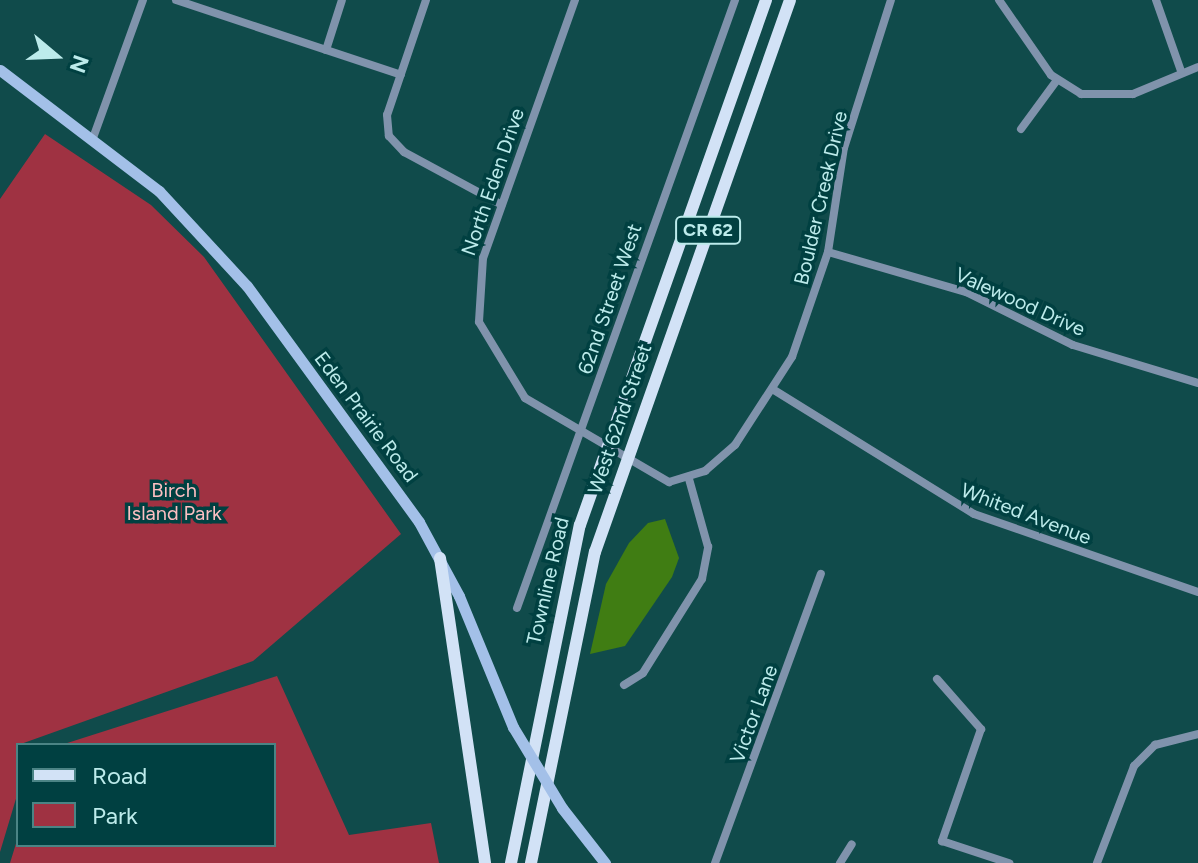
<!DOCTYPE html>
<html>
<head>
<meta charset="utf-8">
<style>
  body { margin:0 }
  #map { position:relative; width:1198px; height:863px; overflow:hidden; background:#104b4b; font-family:Figtree,sans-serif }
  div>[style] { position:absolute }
  .green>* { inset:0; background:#9f3242 }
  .water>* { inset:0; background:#407d13 }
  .minor>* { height:8px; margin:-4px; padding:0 4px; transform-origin:4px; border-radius:4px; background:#8093ac }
  .secondary>* { height:11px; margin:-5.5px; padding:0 5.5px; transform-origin:5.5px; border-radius:5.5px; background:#a3c0e8 }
  .primary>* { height:12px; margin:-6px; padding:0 6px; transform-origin:6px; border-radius:6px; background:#d2e2f6 }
  .secondary-bridge>* { height:11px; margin:-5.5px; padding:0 5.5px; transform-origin:5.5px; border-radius:5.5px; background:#a3c0e8 }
  span { translate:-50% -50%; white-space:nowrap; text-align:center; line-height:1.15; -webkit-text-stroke:7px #004041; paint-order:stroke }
  .shield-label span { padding:2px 6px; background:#004041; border:2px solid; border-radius:6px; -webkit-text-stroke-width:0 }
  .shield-label { font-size:18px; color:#bcebeb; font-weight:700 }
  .street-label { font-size:20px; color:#bcebeb }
  .park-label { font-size:20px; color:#fdbfc2 }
  .legend { position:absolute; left:16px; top:743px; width:260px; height:104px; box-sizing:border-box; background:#004041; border:2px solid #4b8485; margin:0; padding:10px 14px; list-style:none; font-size:24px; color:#bcebeb }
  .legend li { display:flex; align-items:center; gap:16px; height:40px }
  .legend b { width:40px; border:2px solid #4b8485 }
  .north { position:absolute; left:16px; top:16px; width:80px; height:80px; -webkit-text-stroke:6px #004041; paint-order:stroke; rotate:109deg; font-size:22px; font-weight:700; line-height:32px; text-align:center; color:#bcebeb }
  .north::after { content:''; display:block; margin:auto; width:28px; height:36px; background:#bcebeb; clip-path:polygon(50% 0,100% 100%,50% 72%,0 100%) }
</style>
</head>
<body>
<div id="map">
  <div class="green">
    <i style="clip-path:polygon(45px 134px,151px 205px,204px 257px,401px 534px,253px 661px,18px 745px,18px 792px,0 852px,0 199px)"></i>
    <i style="clip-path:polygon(277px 676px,349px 835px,431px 823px,439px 863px,10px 863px,18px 837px,18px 845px,274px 845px,274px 745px,61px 745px)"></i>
  </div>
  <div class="water">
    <i style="clip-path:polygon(665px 519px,679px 558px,672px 577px,625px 646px,590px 654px,606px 584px,629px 543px,648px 523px)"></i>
  </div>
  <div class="minor">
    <i style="left:176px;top:0;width:237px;rotate:18.4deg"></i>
    <i style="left:426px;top:0;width:121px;rotate:108.7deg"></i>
    <i style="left:387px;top:115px;width:21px;rotate:85deg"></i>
    <i style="left:389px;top:136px;width:22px;rotate:47deg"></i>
    <i style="left:404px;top:152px;width:111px;rotate:28.4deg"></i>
    <i style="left:575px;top:0;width:274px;rotate:109.6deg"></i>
    <i style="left:483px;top:258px;width:64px;rotate:93.6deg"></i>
    <i style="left:479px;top:322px;width:89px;rotate:58.8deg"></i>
    <i style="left:525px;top:398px;width:167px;rotate:30.3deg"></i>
    <i style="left:669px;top:482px;width:38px;rotate:-17deg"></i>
    <i style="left:705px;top:471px;width:40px;rotate:-41deg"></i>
    <i style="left:735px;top:445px;width:105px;rotate:-57.1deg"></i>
    <i style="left:792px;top:357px;width:111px;rotate:-71.1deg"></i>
    <i style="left:828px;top:252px;width:105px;rotate:-81.3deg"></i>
    <i style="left:844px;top:148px;width:155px;rotate:-72.4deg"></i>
    <i style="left:999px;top:0;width:91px;rotate:55.3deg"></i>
    <i style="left:1051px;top:75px;width:36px;rotate:32deg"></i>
    <i style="left:1081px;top:94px;width:52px"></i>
    <i style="left:1133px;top:94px;width:70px;rotate:-22.6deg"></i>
    <i style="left:1156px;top:0;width:75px;rotate:70.6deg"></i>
    <i style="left:326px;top:50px;width:52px;rotate:-72.3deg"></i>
    <i style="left:1021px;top:129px;width:61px;rotate:-53.7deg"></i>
    <i style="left:93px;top:138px;width:147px;rotate:-70.1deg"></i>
    <i style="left:828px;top:252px;width:144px;rotate:16.2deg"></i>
    <i style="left:966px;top:292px;width:119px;rotate:26.4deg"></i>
    <i style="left:1073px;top:345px;width:131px;rotate:16.9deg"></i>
    <i style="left:774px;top:390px;width:235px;rotate:31.8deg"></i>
    <i style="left:974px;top:514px;width:237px;rotate:19.2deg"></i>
    <i style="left:517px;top:608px;width:646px;rotate:-70.27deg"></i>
    <i style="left:937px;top:679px;width:67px;rotate:48.7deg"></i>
    <i style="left:981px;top:729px;width:119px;rotate:109.2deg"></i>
    <i style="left:942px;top:841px;width:71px;rotate:18.2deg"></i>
    <i style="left:624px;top:685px;width:22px;rotate:-32deg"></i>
    <i style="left:643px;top:673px;width:111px;rotate:-57.9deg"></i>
    <i style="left:702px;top:579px;width:33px;rotate:-79deg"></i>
    <i style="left:708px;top:547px;width:71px;rotate:-105.6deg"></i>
    <i style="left:715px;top:863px;width:308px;rotate:-69.9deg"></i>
    <i style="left:840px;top:863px;width:22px;rotate:-58deg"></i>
    <i style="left:1097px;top:863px;width:104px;rotate:-69.1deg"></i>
    <i style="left:1134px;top:766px;width:30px;rotate:-45deg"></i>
    <i style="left:1155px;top:745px;width:44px;rotate:-14.3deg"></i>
  </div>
  <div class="secondary">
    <i style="left:0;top:70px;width:200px;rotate:37.3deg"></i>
    <i style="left:159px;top:191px;width:129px;rotate:47.2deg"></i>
    <i style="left:247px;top:286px;width:292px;rotate:53.9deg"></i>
    <i style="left:419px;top:522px;width:84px;rotate:61.6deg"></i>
    <i style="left:459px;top:596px;width:142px;rotate:67.6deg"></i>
    <i style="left:562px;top:808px;width:70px;rotate:52deg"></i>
  </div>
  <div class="primary">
    <i style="left:440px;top:558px;width:308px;rotate:81.6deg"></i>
    <i style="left:511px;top:863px;width:345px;rotate:-78.5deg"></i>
    <i style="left:580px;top:525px;width:557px;rotate:-70.49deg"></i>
    <i style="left:531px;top:863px;width:318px;rotate:-78.4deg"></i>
    <i style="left:595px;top:552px;width:585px;rotate:-70.54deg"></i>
  </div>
  <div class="secondary-bridge">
    <i style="left:513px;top:727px;width:95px;rotate:58.8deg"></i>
  </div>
  <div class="shield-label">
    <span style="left:708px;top:230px">CR 62</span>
  </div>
  <div class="street-label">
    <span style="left:493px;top:182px;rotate:-71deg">North Eden Drive</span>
    <span style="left:821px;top:198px;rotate:-77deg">Boulder Creek Drive</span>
    <span style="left:610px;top:299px;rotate:-71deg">62nd Street West</span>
    <span style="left:1020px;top:302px;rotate:24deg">Valewood Drive</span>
    <span style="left:366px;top:417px;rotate:53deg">Eden Prairie Road</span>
    <span style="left:620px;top:419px;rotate:-71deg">West 62nd Street</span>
    <span style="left:1026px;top:514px;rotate:21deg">Whited Avenue</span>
    <span style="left:548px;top:581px;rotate:-77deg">Townline Road</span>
    <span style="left:754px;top:714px;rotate:-70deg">Victor Lane</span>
  </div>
  <div class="park-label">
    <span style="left:174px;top:502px">Birch<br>Island Park</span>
  </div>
  <ul class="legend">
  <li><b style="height:10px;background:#d2e2f6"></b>Road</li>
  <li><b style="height:22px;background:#9f3242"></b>Park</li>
  </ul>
  <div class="north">N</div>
</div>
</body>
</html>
